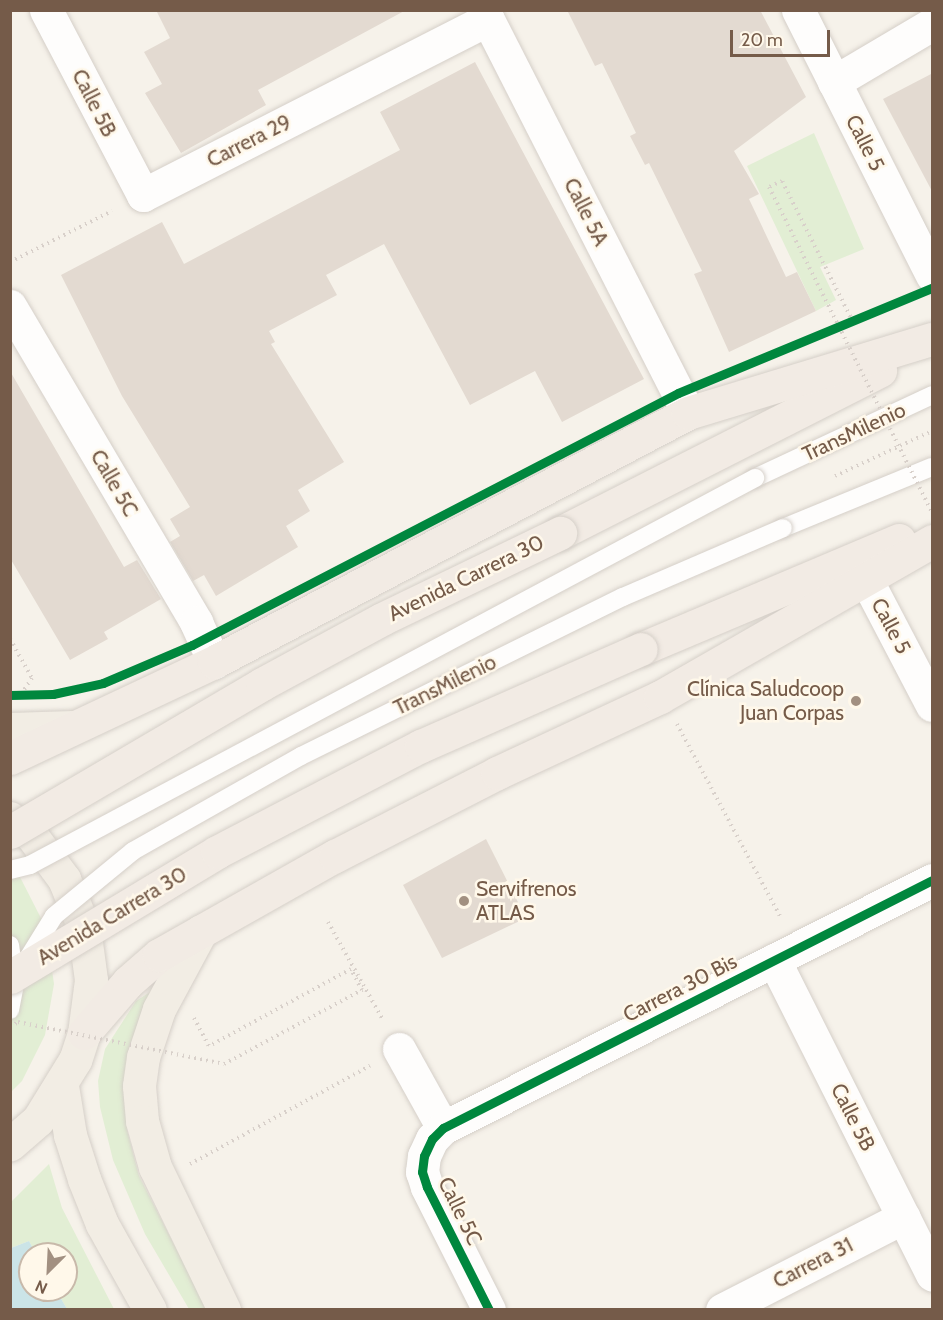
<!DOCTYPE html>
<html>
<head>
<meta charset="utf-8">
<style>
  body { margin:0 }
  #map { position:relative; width:943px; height:1320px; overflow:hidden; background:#f6f2ea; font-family:Cabin,sans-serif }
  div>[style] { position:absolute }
  .green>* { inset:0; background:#e2eed4 }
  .water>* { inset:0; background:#cbe4e7 }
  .building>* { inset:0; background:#e3dad1 }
  .path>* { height:4px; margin-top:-2px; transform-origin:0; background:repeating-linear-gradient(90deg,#d8d0ca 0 1.5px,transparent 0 6px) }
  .roads { filter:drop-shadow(0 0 2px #d5cfc8) drop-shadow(0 0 2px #d5cfc8) }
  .service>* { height:18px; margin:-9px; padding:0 9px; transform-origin:9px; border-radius:9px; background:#fefdfc }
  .minor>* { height:33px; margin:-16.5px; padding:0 16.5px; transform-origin:16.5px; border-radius:16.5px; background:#fefdfc }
  .primary>* { height:33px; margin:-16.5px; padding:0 16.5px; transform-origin:16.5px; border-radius:16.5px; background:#f2ede4 }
  .trunk>* { height:33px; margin:-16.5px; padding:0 16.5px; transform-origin:16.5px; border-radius:16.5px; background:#f2ebe4 }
  .path-bridge>* { height:4px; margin-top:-2px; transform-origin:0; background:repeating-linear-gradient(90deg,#d8d0ca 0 1.5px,transparent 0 6px) }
  .bridges { filter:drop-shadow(0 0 2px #d5cfc8) drop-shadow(0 0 2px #d5cfc8) }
  .service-bridge>* { height:18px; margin:-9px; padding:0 9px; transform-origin:9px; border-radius:9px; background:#fefdfc }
  .trunk-bridge>* { height:33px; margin:-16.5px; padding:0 16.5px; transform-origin:16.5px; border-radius:16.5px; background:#f2ebe4 }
  .cycleway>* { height:9px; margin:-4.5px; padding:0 4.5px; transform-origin:4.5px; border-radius:4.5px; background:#00873e }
  .dots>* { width:16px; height:16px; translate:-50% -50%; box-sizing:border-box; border:3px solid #fff8ea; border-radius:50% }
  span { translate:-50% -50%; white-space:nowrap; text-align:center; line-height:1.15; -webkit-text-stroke:5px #fff8ea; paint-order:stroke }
  .street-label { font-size:21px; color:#755b49 }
  .poi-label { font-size:21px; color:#755b49 }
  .right { translate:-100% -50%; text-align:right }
  .left { translate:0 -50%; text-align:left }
  .frame { position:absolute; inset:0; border:12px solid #755b49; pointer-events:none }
  .north { position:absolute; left:18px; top:1242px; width:60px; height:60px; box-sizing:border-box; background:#fff8ea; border:2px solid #c8b9aa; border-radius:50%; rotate:204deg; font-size:16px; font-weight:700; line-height:24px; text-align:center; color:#755b49 }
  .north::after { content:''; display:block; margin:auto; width:21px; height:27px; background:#a29081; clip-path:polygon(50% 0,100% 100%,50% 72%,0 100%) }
  .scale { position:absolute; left:730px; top:30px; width:100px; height:27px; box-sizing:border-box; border:3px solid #755b49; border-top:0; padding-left:8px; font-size:18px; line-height:21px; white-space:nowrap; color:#755b49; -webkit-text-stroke:4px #fff8ea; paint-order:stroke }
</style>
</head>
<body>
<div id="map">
  <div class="green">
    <i style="clip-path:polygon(814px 133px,864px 249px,820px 267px,836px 300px,816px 311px,747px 166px)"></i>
    <i style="clip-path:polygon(10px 868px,20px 877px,46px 928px,54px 984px,45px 1035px,22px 1081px,11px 1092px)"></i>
    <i style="clip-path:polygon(158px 987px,127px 1130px,139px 1176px,207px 1309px,189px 1309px,145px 1234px,113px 1160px,100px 1107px,98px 1081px,105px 1049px,136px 1001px)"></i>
    <i style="clip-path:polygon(49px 1164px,62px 1208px,114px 1309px,67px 1309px,56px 1290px,66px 1290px,66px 1254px,36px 1254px,29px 1241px,11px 1248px,11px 1202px)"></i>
  </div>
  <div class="water">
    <i style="clip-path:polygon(29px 1241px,36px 1254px,30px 1254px,30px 1290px,56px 1290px,67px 1309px,11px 1309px,11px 1248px)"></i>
  </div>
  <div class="building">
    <i style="clip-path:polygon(156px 10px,406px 10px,258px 90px,266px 105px,181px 153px,145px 93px,162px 84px,144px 52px,170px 38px)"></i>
    <i style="clip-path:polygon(567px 10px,760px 10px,806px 97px,734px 151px,759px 194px,749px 199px,786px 277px,797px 272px,816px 311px,729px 352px,694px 274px,702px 271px,649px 163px,645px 165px,630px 136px,636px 133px,602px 63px,595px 66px)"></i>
    <i style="clip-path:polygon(475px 62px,644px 379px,562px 422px,535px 371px,470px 405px,384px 244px,326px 275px,337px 295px,269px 331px,275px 342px,271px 344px,344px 462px,298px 490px,310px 511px,286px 526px,298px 547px,216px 596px,204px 575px,193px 581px,170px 542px,180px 536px,170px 519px,190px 507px,122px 396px,61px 275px,162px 222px,184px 264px,400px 150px,380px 112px)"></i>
    <i style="clip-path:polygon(933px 73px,933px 193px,883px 99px)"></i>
    <i style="clip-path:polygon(10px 371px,124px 567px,137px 560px,161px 599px,104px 632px,108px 639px,70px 660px,10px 558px)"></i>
    <i style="clip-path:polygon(486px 839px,526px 918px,442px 958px,403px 885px)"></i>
  </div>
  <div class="path">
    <i style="left:10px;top:262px;width:114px;rotate:-26.6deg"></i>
    <i style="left:835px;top:476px;width:107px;rotate:-24.9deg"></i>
    <i style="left:10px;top:639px;width:45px;rotate:60.6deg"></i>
    <i style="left:32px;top:678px;width:22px;rotate:124deg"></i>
    <i style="left:677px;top:724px;width:220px;rotate:61.8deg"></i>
    <i style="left:328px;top:922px;width:112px;rotate:60.7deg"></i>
    <i style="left:194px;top:1018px;width:32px;rotate:62deg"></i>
    <i style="left:190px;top:1164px;width:205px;rotate:-28.6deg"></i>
  </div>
  <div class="roads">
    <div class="service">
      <i style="left:755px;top:478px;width:195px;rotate:-25.1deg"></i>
      <i style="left:783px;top:528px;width:161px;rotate:-22.3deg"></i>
      <i style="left:10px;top:1010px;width:26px;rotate:-79deg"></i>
    </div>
    <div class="minor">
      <i style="left:46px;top:10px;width:209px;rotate:62.3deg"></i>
      <i style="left:143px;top:195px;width:387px;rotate:-27deg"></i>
      <i style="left:483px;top:10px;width:452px;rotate:63deg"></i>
      <i style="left:798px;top:10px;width:297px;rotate:63.2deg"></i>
      <i style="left:834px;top:82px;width:114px;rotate:-30.6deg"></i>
      <i style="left:10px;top:306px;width:367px;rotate:59.5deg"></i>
      <i style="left:196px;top:622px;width:44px;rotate:65.8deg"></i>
      <i style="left:866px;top:579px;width:142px;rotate:62.4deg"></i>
      <i style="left:774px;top:960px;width:352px;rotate:63.3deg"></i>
      <i style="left:399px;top:1049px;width:90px;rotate:60.9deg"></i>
      <i style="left:489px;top:1310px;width:138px;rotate:-116.8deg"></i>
      <i style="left:427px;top:1187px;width:16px;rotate:-108deg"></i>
      <i style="left:422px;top:1172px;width:16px;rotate:-83deg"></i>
      <i style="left:424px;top:1156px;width:19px;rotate:-65deg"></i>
      <i style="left:432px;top:1139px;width:16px;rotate:-45deg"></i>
      <i style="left:443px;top:1128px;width:548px;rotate:-26.89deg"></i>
      <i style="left:722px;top:1310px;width:204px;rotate:-27.1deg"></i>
    </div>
    <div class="primary">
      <i style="left:10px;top:729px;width:63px;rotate:-1.8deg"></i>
      <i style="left:10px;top:818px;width:28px;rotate:39deg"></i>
      <i style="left:32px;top:836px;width:54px;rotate:53.3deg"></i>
      <i style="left:64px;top:879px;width:53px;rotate:67.8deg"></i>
      <i style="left:84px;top:928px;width:52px;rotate:82.3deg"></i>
      <i style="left:91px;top:980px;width:53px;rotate:97.5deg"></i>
      <i style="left:84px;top:1033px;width:28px;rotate:108deg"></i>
      <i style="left:75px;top:1060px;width:70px;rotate:121.7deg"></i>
      <i style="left:38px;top:1120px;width:37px;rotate:139deg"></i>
      <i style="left:201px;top:931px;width:89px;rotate:118.3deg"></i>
      <i style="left:159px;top:1009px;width:51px;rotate:108.4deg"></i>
      <i style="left:143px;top:1057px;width:29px;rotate:98deg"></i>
      <i style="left:139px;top:1086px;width:35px;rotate:85deg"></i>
      <i style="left:142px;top:1121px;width:48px;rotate:74.2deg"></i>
      <i style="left:155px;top:1167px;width:159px;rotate:64.2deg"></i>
      <i style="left:62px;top:1086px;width:50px;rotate:80.7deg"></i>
      <i style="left:70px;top:1135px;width:46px;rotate:72.3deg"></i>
      <i style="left:84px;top:1179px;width:48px;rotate:68.2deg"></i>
      <i style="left:102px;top:1224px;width:98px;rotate:60.8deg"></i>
    </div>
    <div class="trunk">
      <i style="left:560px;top:533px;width:359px;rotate:-26.9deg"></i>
      <i style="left:641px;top:649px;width:280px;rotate:-22.9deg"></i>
      <i style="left:10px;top:758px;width:225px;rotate:-25.2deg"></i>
      <i style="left:214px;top:662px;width:535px;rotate:-27.71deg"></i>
      <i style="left:688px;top:413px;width:255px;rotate:-16.9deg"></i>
      <i style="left:84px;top:1033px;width:67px;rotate:-49.2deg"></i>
      <i style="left:128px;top:982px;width:41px;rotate:-41.1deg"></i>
      <i style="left:159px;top:955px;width:202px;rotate:-29.4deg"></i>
      <i style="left:335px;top:856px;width:182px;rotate:-27.1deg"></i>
      <i style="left:497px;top:773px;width:180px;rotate:-25deg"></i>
      <i style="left:660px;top:697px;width:314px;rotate:-29.8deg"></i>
    </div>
  </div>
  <div class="path-bridge">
    <i style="left:853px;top:322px;width:158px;rotate:-116.7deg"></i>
    <i style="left:782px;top:181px;width:14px;rotate:155deg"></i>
    <i style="left:769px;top:187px;width:364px;rotate:63.4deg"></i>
    <i style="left:10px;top:1027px;width:9px;rotate:-32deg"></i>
    <i style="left:18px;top:1022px;width:210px;rotate:11.5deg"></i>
    <i style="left:224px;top:1064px;width:157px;rotate:-28.2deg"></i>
    <i style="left:362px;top:990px;width:24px;rotate:-118deg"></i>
    <i style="left:351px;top:969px;width:162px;rotate:151.5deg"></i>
  </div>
  <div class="bridges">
    <div class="service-bridge">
      <i style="left:10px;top:870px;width:21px;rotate:-14deg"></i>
      <i style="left:30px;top:865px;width:822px;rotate:-28.09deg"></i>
      <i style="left:10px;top:945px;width:34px;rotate:82deg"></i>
      <i style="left:25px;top:963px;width:55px;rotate:-58.3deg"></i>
      <i style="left:54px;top:916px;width:102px;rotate:-39.4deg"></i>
      <i style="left:133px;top:851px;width:193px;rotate:-29.5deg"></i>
      <i style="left:301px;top:756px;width:359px;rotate:-26.3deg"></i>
      <i style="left:623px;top:597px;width:174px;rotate:-23.3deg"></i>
    </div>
    <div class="trunk-bridge">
      <i style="left:10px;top:832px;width:292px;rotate:-30.4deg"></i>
      <i style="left:262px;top:684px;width:136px;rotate:-28.4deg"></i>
      <i style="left:382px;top:619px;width:198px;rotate:-25.8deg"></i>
      <i style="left:10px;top:977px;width:242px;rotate:-31.1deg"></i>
      <i style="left:217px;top:852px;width:230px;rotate:-27.5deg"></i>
      <i style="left:421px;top:746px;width:240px;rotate:-23.8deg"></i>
    </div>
  </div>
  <div class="cycleway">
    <i style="left:10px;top:695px;width:43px;rotate:-1.3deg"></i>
    <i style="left:53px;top:694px;width:51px;rotate:-12.4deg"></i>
    <i style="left:103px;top:683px;width:97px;rotate:-23.1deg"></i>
    <i style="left:192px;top:645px;width:547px;rotate:-27.41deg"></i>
    <i style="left:678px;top:393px;width:275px;rotate:-22.5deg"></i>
    <i style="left:489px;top:1310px;width:138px;rotate:-116.8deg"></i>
    <i style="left:427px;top:1187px;width:16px;rotate:-108deg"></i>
    <i style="left:422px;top:1172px;width:16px;rotate:-83deg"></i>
    <i style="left:424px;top:1156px;width:19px;rotate:-65deg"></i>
    <i style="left:432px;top:1139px;width:16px;rotate:-45deg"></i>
    <i style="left:443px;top:1128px;width:548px;rotate:-26.89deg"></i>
  </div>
  <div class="dots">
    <i style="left:856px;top:701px;background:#a29081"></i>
    <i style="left:464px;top:901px;background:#a29081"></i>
  </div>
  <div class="street-label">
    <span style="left:94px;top:103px;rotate:63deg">Calle 5B</span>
    <span style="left:249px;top:141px;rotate:-27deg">Carrera 29</span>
    <span style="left:865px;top:143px;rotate:63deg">Calle 5</span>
    <span style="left:586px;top:212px;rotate:63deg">Calle 5A</span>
    <span style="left:854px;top:432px;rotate:-25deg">TransMilenio</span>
    <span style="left:114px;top:483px;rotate:60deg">Calle 5C</span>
    <span style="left:466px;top:578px;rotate:-26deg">Avenida Carrera 30</span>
    <span style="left:891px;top:626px;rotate:62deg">Calle 5</span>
    <span style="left:445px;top:685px;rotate:-26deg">TransMilenio</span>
    <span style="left:112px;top:916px;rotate:-31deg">Avenida Carrera 30</span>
    <span style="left:680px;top:988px;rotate:-27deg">Carrera 30 Bis</span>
    <span style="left:853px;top:1117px;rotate:63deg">Calle 5B</span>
    <span style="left:460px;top:1211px;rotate:64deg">Calle 5C</span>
    <span style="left:813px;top:1263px;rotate:-27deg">Carrera 31</span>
  </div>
  <div class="poi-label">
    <span class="right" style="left:844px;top:701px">Clínica Saludcoop<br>Juan Corpas</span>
    <span class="left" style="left:476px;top:901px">Servifrenos<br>ATLAS</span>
  </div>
  <div class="frame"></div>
  <div class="north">N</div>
  <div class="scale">20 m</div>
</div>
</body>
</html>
